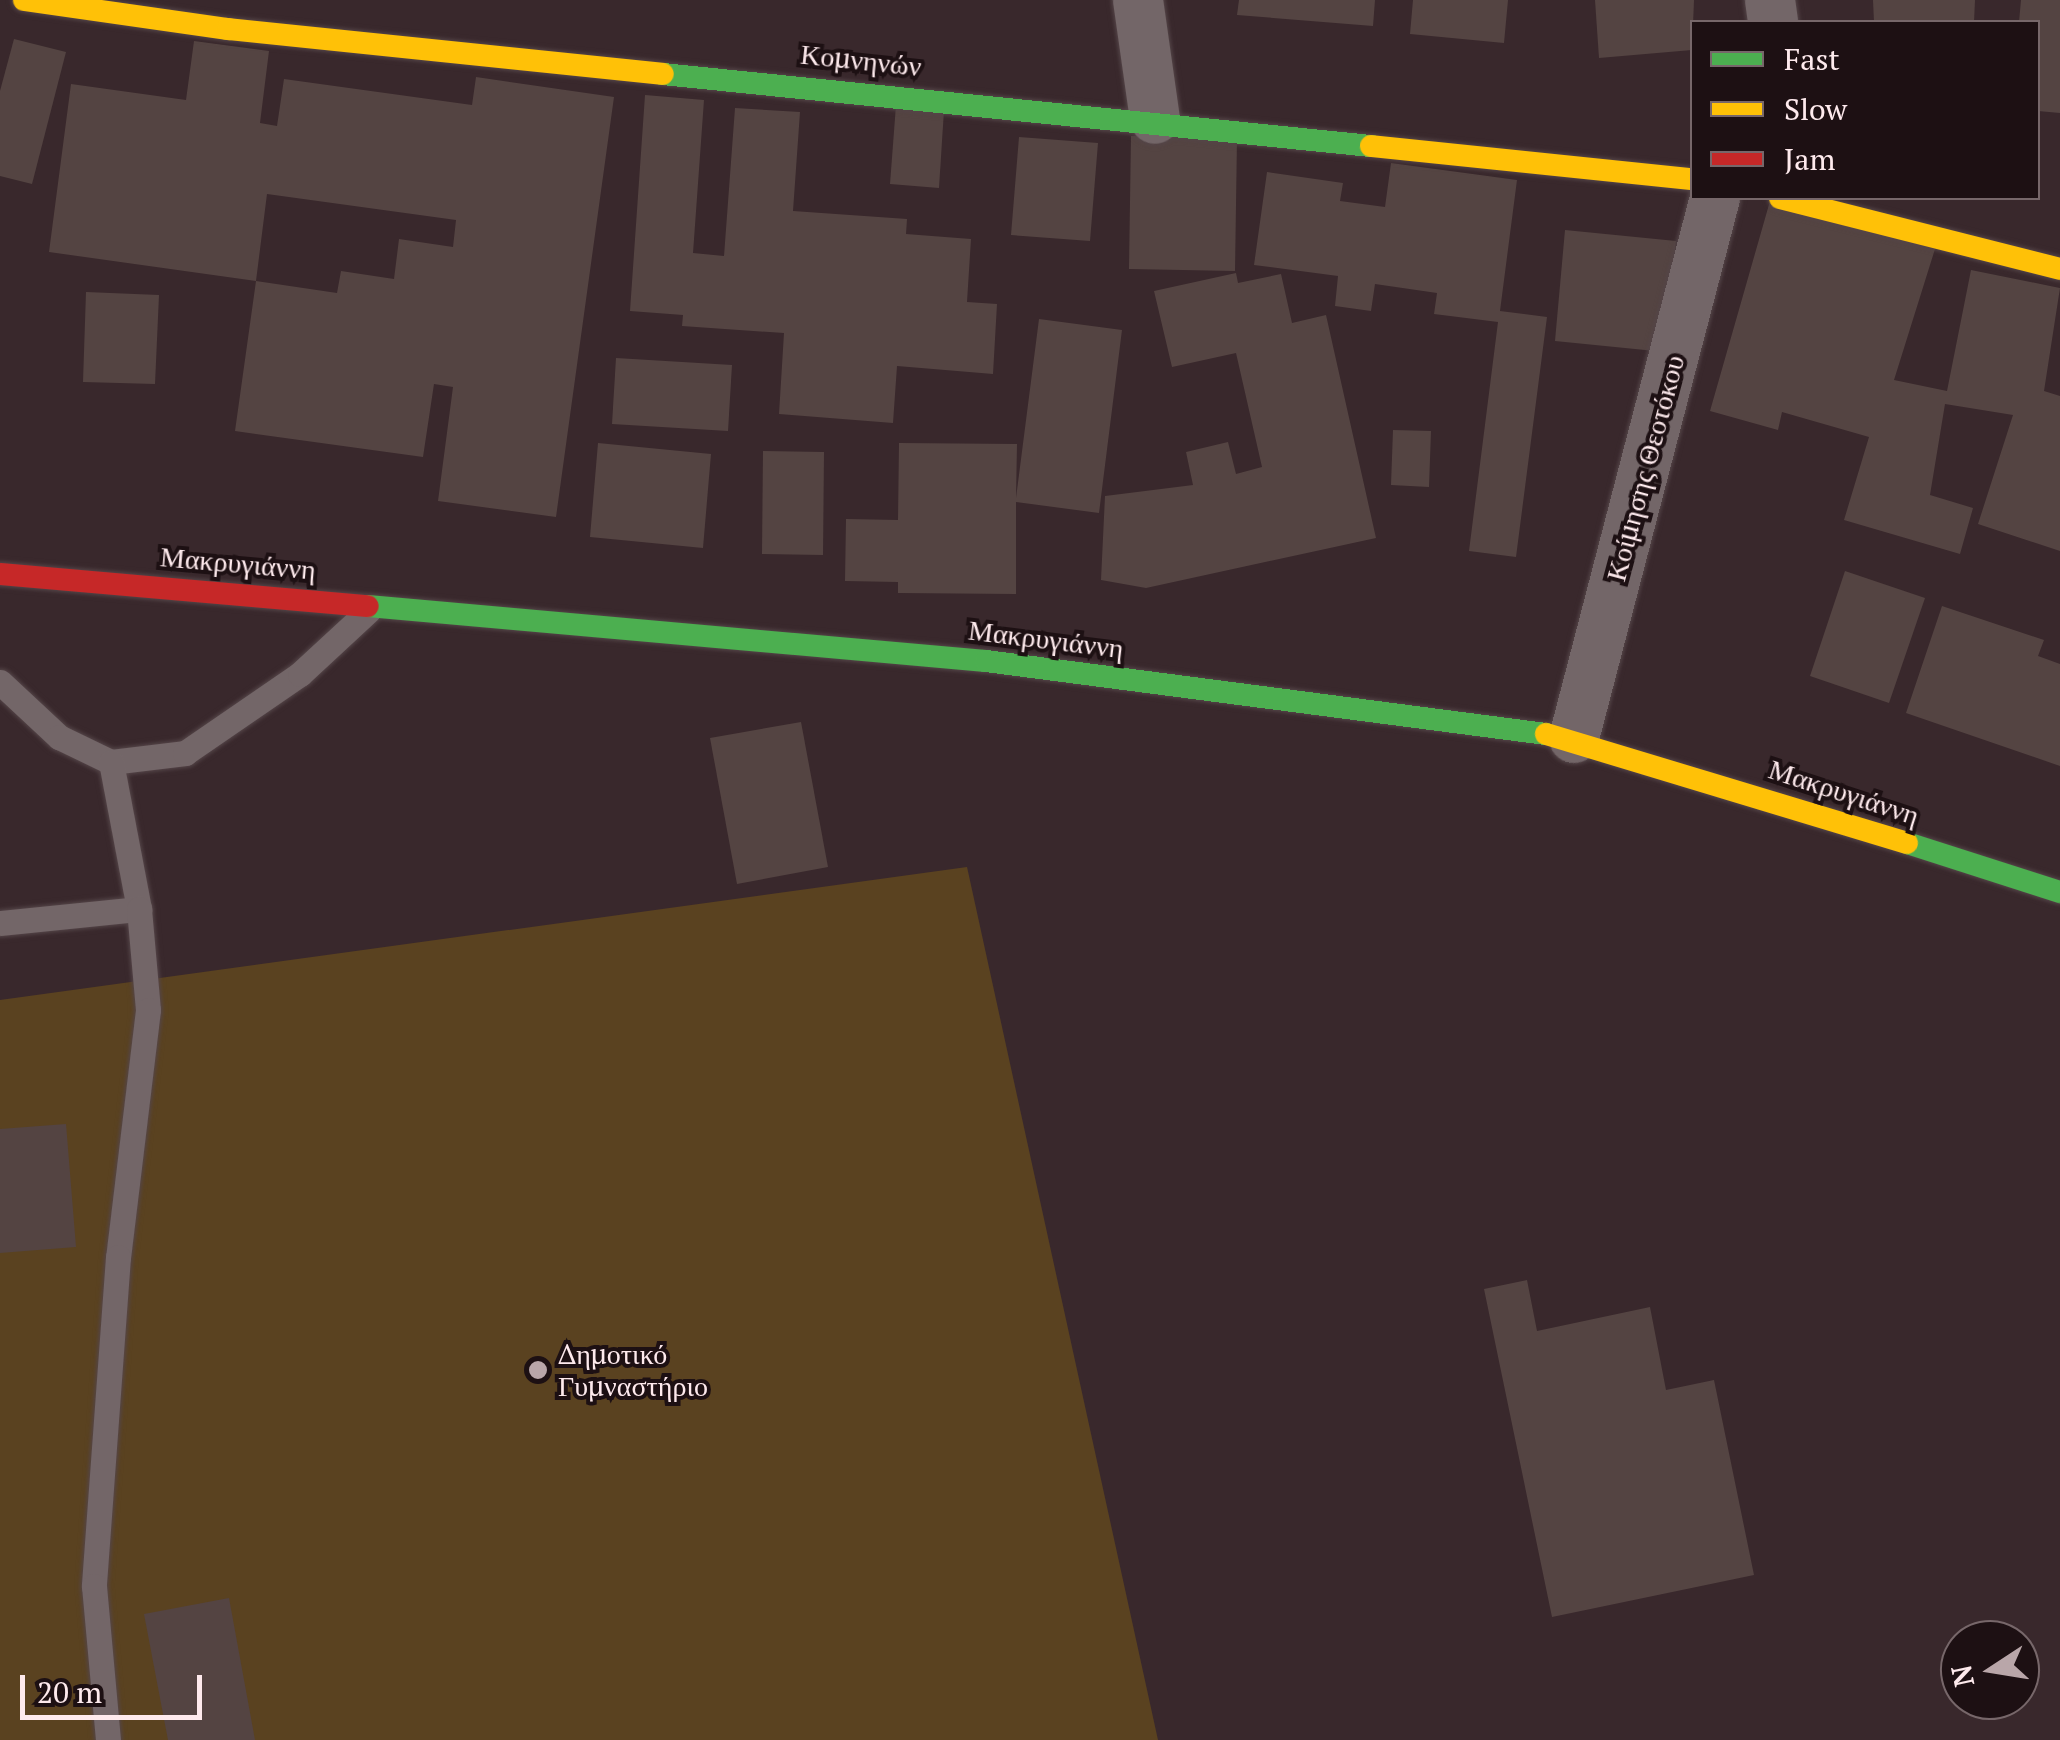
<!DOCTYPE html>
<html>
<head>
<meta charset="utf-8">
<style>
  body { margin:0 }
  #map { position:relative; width:2060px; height:1740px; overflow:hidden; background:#39282c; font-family:"PT Serif",serif }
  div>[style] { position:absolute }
  .green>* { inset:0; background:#5a4220 }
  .building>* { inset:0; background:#544442 }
  .roads { filter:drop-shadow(0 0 2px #544548) drop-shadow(0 0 2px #544548) }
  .lane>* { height:25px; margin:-12.5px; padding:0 12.5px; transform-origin:12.5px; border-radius:12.5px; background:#736668 }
  .street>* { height:50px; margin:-25px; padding:0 25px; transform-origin:25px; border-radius:25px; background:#736668 }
  .fast>* { height:22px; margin:-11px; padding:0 11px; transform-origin:11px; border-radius:11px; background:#4caf50 }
  .slow>* { height:22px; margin:-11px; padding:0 11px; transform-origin:11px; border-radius:11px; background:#ffc107 }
  .jam>* { height:22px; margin:-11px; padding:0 11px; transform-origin:11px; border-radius:11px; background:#c62828 }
  .dots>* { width:28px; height:28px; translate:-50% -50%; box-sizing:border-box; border:5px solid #1d1013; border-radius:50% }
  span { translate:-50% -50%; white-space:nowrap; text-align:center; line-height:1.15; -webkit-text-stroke:8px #1d1013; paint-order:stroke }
  .street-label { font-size:28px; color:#feeaed }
  .poi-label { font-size:28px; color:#feeaed }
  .left { translate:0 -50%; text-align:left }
  .legend { position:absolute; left:1690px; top:20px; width:350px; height:180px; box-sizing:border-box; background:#1d1013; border:2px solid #77676a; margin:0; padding:12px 18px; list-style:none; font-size:30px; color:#feeaed }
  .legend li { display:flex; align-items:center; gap:20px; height:50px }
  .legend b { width:50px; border:2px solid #77676a }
  .north { position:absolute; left:1940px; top:1620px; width:100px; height:100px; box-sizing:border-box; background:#1d1013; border:2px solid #77676a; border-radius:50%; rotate:258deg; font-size:28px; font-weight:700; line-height:40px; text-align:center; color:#feeaed }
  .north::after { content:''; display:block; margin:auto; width:35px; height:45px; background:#b9a6a9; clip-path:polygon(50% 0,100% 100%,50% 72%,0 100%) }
  .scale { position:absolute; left:20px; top:1675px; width:182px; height:45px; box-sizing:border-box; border:5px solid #feeaed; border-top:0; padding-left:12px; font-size:30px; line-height:35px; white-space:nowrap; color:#feeaed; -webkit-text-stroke:8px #1d1013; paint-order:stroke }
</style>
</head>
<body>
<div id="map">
  <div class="green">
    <i style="clip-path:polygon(967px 867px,1158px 1740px,0 1740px,0 1000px)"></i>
  </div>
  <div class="building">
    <i style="clip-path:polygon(1239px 0,1375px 0,1373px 26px,1237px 15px)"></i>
    <i style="clip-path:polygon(1413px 0,1508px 0,1504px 43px,1410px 34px)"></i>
    <i style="clip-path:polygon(1595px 0,1694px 0,1692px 50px,1599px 58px)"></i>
    <i style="clip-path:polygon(1873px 0,1975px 0,1974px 22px,1874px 22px)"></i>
    <i style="clip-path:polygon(2021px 0,2060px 0,2060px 113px,2038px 111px,2038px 22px,2019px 22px)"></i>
    <i style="clip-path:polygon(14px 39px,66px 52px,32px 184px,0 176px,0 91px)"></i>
    <i style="clip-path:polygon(194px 41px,269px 51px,260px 123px,277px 126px,284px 79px,472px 105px,476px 77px,614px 97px,556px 517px,438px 501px,453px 387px,434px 384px,423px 457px,235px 431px,256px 281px,337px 293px,341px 271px,394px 279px,399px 239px,453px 247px,456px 220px,267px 194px,256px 281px,49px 252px,71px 84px,186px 100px)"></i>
    <i style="clip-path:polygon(645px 95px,704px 100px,693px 253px,724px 256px,735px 108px,800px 112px,793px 211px,907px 219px,906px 234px,971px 239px,967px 302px,997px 304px,993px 374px,897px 366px,893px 423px,779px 414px,784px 333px,682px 326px,683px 315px,630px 311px)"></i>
    <i style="clip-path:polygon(896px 105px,944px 110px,939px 188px,890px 184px)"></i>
    <i style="clip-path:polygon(1131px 136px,1237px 138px,1235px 271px,1129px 269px)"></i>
    <i style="clip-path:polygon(1019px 137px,1098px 143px,1090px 241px,1011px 235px)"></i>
    <i style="clip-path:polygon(1391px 163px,1517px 180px,1500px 311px,1547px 317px,1516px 557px,1469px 551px,1498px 322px,1434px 314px,1437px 293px,1375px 284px,1371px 311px,1335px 306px,1338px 276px,1254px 265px,1267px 172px,1343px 183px,1340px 201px,1385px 207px)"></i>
    <i style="clip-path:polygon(1770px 201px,1935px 249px,1894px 380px,1947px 391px,1971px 270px,2060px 288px,2044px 391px,2060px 396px,2060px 551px,1978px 524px,2013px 415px,1945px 404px,1930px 495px,1973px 508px,1960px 554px,1844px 520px,1869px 437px,1782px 412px,1778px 430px,1710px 411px)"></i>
    <i style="clip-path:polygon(1565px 230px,1676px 241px,1665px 352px,1555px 341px)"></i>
    <i style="clip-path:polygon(1236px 273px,1238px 283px,1281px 274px,1292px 323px,1326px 315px,1376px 538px,1146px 588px,1101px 580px,1105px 496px,1193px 485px,1186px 452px,1228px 442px,1236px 474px,1262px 467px,1236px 353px,1172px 367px,1154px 291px)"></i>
    <i style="clip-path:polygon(86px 292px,159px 295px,155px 384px,83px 382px)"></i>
    <i style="clip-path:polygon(1039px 319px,1122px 330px,1099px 513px,1016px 502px,1016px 594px,898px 593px,898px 582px,845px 581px,846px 519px,898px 520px,899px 443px,1017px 444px,1016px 498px)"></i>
    <i style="clip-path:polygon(616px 358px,732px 365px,728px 431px,612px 424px)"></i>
    <i style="clip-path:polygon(1393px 430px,1431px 431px,1429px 487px,1391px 485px)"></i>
    <i style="clip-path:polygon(598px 443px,711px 454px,703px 548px,590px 537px)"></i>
    <i style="clip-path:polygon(763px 451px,824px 452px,823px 555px,762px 554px)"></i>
    <i style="clip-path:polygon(1845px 571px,1925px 598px,1889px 703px,1810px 676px)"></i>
    <i style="clip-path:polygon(1942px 606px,2044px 640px,2038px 656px,2060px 664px,2060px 766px,1906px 713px)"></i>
    <i style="clip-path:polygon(801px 722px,828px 867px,737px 884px,710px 738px)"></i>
    <i style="clip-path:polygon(66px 1124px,76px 1247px,0 1253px,0 1129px)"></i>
    <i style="clip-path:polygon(1527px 1280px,1537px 1331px,1650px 1307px,1666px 1390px,1714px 1380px,1754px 1575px,1552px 1617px,1484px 1289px)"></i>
    <i style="clip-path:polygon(229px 1598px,255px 1740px,168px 1740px,144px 1614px)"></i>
  </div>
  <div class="roads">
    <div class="lane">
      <i style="left:0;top:682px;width:81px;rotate:43deg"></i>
      <i style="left:59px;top:737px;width:58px;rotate:25.7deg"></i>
      <i style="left:111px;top:762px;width:75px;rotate:-6.9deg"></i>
      <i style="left:185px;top:753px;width:140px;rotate:-34.5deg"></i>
      <i style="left:300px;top:674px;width:93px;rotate:-42.8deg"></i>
      <i style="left:111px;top:762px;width:150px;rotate:79.2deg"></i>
      <i style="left:0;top:923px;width:140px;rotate:-5.8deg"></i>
      <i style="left:139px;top:909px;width:101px;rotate:84.9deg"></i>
      <i style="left:148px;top:1010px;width:249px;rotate:96.9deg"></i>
      <i style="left:118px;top:1257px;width:330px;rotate:94.2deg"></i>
      <i style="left:94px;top:1586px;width:155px;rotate:84.8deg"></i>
    </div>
    <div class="street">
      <i style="left:1138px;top:0;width:120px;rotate:81.9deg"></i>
      <i style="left:1770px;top:0;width:22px;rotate:82deg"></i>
      <i style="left:1574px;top:738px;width:558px;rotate:-75.37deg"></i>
    </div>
    <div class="fast">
      <i style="left:663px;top:74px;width:712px;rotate:5.81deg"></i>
      <i style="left:368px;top:606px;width:620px;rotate:5.09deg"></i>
      <i style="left:986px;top:661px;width:565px;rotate:7.43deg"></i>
      <i style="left:1907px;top:843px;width:161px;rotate:17.8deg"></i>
    </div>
    <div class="slow">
      <i style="left:24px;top:0;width:206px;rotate:8.1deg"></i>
      <i style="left:228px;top:29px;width:437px;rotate:5.9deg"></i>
      <i style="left:1371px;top:146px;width:323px;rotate:5.9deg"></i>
      <i style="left:1780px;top:198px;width:289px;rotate:14.2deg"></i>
      <i style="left:1546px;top:734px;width:377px;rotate:16.8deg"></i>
    </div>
    <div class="jam">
      <i style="left:0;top:574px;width:369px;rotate:5deg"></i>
    </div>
  </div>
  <div class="dots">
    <i style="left:538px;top:1370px;background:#b9a6a9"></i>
  </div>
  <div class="street-label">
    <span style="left:861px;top:60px;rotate:6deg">Κομνηνών</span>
    <span style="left:1645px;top:468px;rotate:-75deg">Κοίμησης Θεοτόκου</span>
    <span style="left:238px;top:563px;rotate:5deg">Μακρυγιάννη</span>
    <span style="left:1046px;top:639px;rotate:7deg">Μακρυγιάννη</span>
    <span style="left:1844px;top:792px;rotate:18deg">Μακρυγιάννη</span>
  </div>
  <div class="poi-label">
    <span class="left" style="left:558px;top:1370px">Δημοτικό<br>Γυμναστήριο</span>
  </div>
  <ul class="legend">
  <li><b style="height:12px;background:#4caf50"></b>Fast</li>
  <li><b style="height:12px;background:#ffc107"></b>Slow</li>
  <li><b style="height:12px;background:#c62828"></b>Jam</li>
  </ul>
  <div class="north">N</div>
  <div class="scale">20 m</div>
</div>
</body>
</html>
